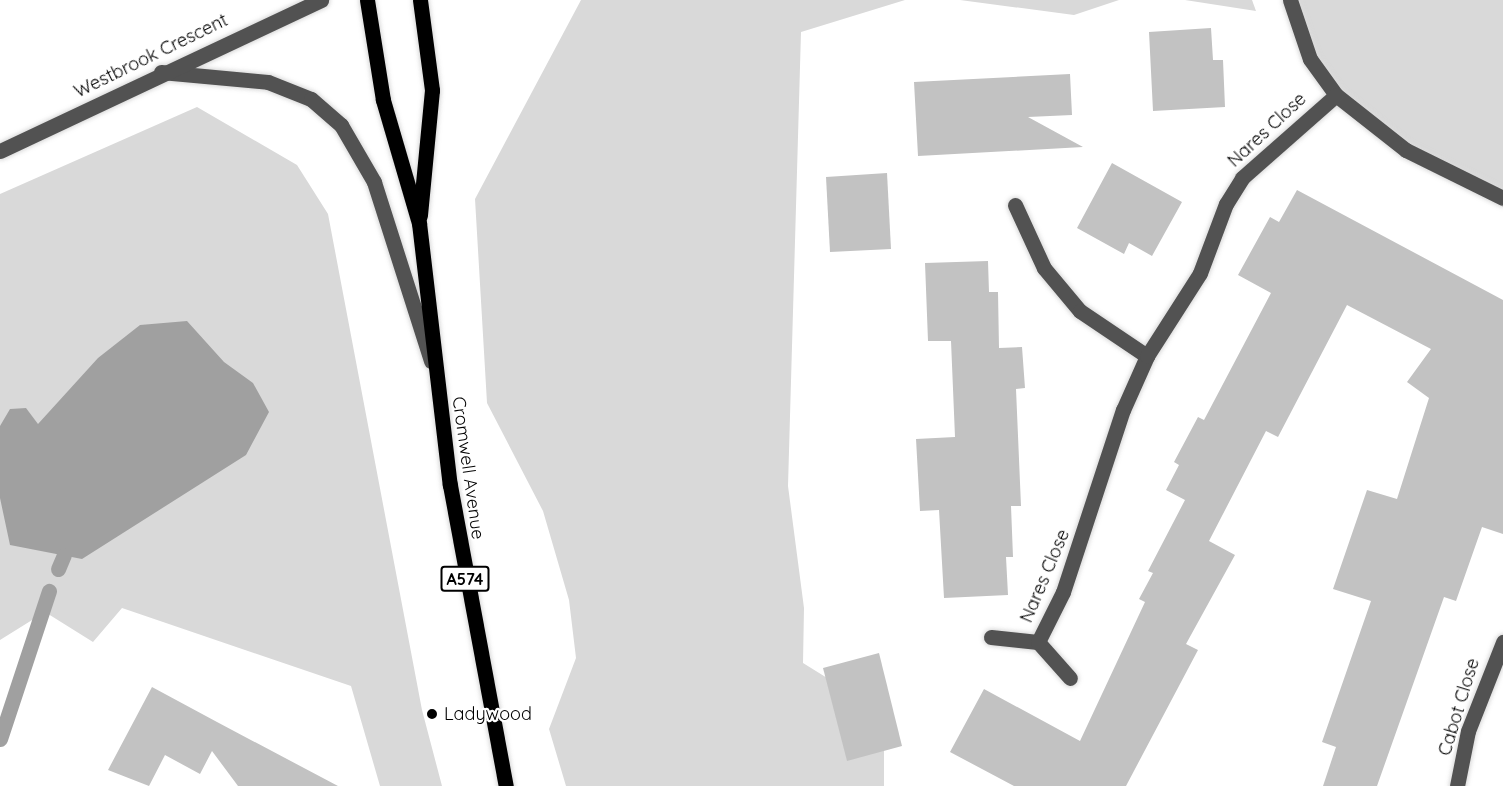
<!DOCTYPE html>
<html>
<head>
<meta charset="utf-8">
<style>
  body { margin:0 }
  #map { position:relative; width:1503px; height:786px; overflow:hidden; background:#fff; font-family:Quicksand,sans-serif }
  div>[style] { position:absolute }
  .green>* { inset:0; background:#d9d9d9 }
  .water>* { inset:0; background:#a0a0a0 }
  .stream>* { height:15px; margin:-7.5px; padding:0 7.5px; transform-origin:7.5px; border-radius:7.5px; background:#a0a0a0 }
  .building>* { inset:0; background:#c2c2c2 }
  .roads { filter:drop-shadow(0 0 2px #dbdbdb) drop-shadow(0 0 2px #dbdbdb) }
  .minor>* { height:15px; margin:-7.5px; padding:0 7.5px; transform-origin:7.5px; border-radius:7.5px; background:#525252 }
  .major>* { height:15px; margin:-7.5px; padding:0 7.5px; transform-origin:7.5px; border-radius:7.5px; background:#000 }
  .dots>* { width:16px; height:16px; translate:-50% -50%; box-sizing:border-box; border:3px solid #fff; border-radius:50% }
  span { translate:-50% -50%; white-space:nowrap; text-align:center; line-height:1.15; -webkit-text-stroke:4.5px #fff; paint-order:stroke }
  .shield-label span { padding:2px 4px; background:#fff; border:2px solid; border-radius:4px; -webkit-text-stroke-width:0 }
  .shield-label { font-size:16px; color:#000; font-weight:700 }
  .street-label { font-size:18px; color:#000 }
  .poi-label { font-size:18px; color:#000 }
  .left { translate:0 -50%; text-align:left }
</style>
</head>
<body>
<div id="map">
  <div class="green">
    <i style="clip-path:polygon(581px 0,905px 0,801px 32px,788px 486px,804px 608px,803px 663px,869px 704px,884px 742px,884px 786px,566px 786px,549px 729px,576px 658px,569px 600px,543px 511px,487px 403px,475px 199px)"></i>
    <i style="clip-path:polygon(960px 0,1119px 0,1074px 15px)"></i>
    <i style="clip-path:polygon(1185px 0,1252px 0,1256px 11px)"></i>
    <i style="clip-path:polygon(1290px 0,1503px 0,1503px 198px,1406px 150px,1336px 95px)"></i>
    <i style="clip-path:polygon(197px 107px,297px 165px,328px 214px,422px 710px,442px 786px,380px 786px,351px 686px,122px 608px,93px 642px,45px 612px,0 640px,0 194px)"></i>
  </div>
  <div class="water">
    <i style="clip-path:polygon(187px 321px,224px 362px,253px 383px,269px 412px,246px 455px,82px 559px,10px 545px,0 498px,0 426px,10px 409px,26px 408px,38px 424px,98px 358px,140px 325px)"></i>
  </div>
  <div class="stream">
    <i style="left:58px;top:569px;width:15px;rotate:-67deg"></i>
    <i style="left:0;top:739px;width:156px;rotate:-71.7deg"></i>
  </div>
  <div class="building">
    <i style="clip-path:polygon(1211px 28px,1213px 60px,1223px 60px,1225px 107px,1153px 111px,1149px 32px)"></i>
    <i style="clip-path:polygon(1070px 74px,1072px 115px,1028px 117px,1083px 147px,918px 156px,914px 82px)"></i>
    <i style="clip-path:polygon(1112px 163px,1182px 202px,1152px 256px,1129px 243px,1124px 254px,1077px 228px)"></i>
    <i style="clip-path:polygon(887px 173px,891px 249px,830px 252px,826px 177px)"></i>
    <i style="clip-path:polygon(1297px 190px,1503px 300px,1503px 534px,1482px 527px,1456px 601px,1444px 597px,1377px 786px,1323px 786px,1336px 747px,1322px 742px,1371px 601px,1333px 589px,1367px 490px,1397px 499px,1429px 398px,1407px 382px,1431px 349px,1347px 305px,1278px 437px,1266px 431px,1209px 541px,1235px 555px,1186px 644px,1198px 650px,1126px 786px,1014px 786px,950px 752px,984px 689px,1080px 741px,1145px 602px,1139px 599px,1153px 573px,1148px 571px,1185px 500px,1166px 490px,1179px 465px,1174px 462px,1198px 417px,1204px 420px,1271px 293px,1238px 275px,1270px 217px,1279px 222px)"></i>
    <i style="clip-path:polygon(988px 261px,989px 292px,998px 292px,999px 348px,1022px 347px,1025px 388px,1016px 389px,1021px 506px,1011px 506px,1013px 557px,1006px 557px,1008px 595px,944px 598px,939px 510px,920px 511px,916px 439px,955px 437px,951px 341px,928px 341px,925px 263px)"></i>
    <i style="clip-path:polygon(879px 653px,902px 746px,847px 761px,823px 668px)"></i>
    <i style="clip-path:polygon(152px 687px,217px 722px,338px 786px,238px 786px,212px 751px,200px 774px,165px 755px,149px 786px,108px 770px)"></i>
  </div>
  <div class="roads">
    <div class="minor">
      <i style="left:1290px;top:0;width:62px;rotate:71.3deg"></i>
      <i style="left:1310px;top:59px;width:44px;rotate:54.2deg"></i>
      <i style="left:1336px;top:95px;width:89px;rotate:38.2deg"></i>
      <i style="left:1406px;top:150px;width:108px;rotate:26.3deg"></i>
      <i style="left:161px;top:72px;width:107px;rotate:5.3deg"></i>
      <i style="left:268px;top:82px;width:46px;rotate:21.6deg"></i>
      <i style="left:311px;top:99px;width:40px;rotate:41deg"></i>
      <i style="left:341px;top:125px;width:66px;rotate:59.9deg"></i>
      <i style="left:374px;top:182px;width:188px;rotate:72.3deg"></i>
      <i style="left:0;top:151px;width:355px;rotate:-25.2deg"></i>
      <i style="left:1015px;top:205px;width:69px;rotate:65.3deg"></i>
      <i style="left:1044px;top:268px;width:56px;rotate:50.1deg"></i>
      <i style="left:1080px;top:311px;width:81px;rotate:33.9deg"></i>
      <i style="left:991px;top:637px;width:47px;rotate:6.1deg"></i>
      <i style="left:1038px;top:642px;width:48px;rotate:48.4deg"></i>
      <i style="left:1038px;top:642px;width:56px;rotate:-63.4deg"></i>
      <i style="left:1063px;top:592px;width:192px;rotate:-71.8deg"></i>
      <i style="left:1123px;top:410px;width:59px;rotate:-66deg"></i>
      <i style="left:1147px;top:356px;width:98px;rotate:-57.4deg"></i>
      <i style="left:1200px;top:273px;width:74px;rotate:-69.4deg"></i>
      <i style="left:1226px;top:204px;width:31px;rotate:-58deg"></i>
      <i style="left:1242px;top:178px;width:125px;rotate:-41.4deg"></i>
      <i style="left:1457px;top:786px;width:56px;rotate:-78.7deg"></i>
      <i style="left:1468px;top:731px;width:96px;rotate:-68.5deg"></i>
    </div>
    <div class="major">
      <i style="left:367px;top:0;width:101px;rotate:80.9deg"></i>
      <i style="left:383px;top:100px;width:128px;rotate:73.7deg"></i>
      <i style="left:419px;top:223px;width:264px;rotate:83.3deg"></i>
      <i style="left:450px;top:485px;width:306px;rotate:79.5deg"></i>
      <i style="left:420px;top:0;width:91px;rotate:82.4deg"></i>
      <i style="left:432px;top:90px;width:126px;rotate:95.5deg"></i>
    </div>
  </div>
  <div class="dots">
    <i style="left:432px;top:714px;background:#000"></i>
  </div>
  <div class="shield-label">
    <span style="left:465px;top:579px">A574</span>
  </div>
  <div class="street-label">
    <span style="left:151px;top:56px;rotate:-26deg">Westbrook Crescent</span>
    <span style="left:1267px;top:130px;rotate:-43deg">Nares Close</span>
    <span style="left:468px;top:468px;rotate:82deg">Cromwell Avenue</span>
    <span style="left:1045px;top:576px;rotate:-67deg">Nares Close</span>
    <span style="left:1459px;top:707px;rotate:-73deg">Cabot Close</span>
  </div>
  <div class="poi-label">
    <span class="left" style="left:444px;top:714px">Ladywood</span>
  </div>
</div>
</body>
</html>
